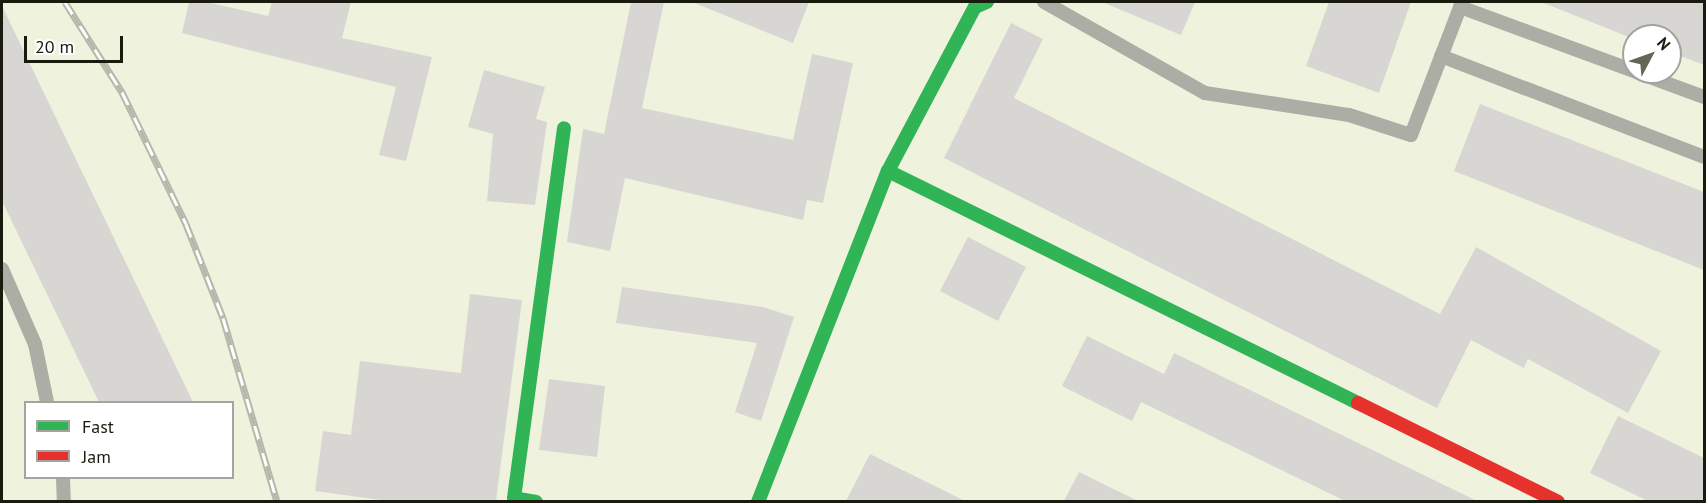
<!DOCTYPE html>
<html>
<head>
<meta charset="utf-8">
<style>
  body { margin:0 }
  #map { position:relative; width:1706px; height:503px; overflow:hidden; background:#eff3dd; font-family:"PT Sans",sans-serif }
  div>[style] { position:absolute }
  .building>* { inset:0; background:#d7d6d3 }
  .lane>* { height:14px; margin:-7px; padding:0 7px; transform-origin:7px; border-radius:7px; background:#acada5 }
  .fast>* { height:14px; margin:-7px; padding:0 7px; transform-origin:7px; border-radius:7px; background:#30b455 }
  .jam>* { height:14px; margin:-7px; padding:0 7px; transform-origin:7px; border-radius:7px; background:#e5322d }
  .rail>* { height:7px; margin-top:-3.5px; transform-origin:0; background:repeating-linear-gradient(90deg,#fff 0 14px,#b4b7aa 0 28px); box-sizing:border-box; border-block:2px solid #b4b7aa }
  span { translate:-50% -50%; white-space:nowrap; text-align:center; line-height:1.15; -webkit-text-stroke:5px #fff; paint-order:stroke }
  .frame { position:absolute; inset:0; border:3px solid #191b0e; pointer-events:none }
  .legend { position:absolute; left:24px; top:401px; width:210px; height:78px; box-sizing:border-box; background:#fff; border:2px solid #a3a49f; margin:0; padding:8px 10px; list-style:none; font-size:18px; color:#191b0e }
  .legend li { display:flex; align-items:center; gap:12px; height:30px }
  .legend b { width:30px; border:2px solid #a3a49f }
  .north { position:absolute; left:1622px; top:24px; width:60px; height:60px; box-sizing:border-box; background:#fff; border:2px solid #a3a49f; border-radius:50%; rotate:49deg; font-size:16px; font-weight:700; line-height:24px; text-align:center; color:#191b0e }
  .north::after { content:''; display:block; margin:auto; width:21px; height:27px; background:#646756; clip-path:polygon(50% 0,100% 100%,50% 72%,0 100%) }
  .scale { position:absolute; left:24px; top:36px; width:99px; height:27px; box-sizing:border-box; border:3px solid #191b0e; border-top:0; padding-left:8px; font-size:18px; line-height:21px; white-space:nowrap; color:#191b0e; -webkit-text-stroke:4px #fff; paint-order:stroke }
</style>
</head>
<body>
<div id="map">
  <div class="building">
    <i style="clip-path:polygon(189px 2px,206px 2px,268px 16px,272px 2px,351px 2px,342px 38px,432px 57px,406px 161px,379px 155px,396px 87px,182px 33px)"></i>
    <i style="clip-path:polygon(631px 2px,664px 2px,642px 108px,793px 140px,812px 54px,853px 63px,823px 203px,807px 200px,803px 220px,625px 178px,610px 251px,567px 242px,583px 129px,604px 134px)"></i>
    <i style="clip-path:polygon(692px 2px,809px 2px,793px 43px)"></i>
    <i style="clip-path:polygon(1102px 2px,1195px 2px,1181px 35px)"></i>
    <i style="clip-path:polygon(1329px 2px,1411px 2px,1379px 93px,1306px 66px)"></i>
    <i style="clip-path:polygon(1541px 2px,1704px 2px,1704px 65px,1670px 52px,1670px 36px,1634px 39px)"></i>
    <i style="clip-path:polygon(2px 6px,193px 402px,99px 402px,2px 201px)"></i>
    <i style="clip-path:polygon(1011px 23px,1043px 39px,1014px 98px,1440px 314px,1476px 247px,1661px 351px,1628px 413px,1528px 359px,1524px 368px,1471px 340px,1437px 408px,944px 158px)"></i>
    <i style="clip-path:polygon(484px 70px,545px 87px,536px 119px,547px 122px,535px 205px,487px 201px,493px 134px,468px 127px)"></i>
    <i style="clip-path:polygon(1480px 104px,1704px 192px,1704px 270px,1454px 171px)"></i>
    <i style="clip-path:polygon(968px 237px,1026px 267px,998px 321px,940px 291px)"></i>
    <i style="clip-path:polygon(622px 287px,763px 307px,794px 317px,761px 421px,735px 412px,757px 343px,616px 323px)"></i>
    <i style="clip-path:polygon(470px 294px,522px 300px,496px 501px,388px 501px,315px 491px,323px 431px,351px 435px,360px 361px,461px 373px)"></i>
    <i style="clip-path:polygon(1087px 336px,1164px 374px,1174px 353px,1477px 501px,1345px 501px,1141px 402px,1132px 421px,1062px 386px)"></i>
    <i style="clip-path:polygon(549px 379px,605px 386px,597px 457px,539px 450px)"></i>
    <i style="clip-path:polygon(1618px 416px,1704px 458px,1704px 501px,1648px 501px,1590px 473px)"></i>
    <i style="clip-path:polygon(870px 454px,965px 501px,846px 501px)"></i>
    <i style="clip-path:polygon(1079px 472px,1138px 501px,1064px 501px)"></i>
  </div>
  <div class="lane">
    <i style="left:1044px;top:2px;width:185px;rotate:29.5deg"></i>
    <i style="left:1205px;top:93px;width:146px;rotate:8.7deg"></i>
    <i style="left:1349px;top:115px;width:65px;rotate:17.9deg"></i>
    <i style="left:1411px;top:135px;width:142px;rotate:-69deg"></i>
    <i style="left:1460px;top:7px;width:185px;rotate:20.2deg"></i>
    <i style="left:1441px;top:56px;width:282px;rotate:21deg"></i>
    <i style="left:1636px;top:72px;width:72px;rotate:20.2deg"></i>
    <i style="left:2px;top:269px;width:82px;rotate:66.3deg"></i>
    <i style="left:35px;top:344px;width:59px;rotate:78.3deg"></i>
    <i style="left:63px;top:478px;width:24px;rotate:88deg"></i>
  </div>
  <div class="fast">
    <i style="left:888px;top:171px;width:524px;rotate:26.27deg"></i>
    <i style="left:536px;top:502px;width:22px;rotate:-170deg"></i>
    <i style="left:514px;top:498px;width:373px;rotate:-82.3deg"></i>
    <i style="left:758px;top:502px;width:356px;rotate:-68.6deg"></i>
    <i style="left:888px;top:171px;width:186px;rotate:-62.1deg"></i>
    <i style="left:975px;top:7px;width:13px;rotate:-23deg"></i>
  </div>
  <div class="jam">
    <i style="left:1358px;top:403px;width:223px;rotate:26.3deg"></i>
  </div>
  <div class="rail">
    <i style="left:65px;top:2px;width:107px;rotate:57.7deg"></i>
    <i style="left:122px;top:92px;width:147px;rotate:64.1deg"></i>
    <i style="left:186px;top:224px;width:101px;rotate:68.5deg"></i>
    <i style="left:223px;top:318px;width:192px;rotate:73.6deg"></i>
  </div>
  <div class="frame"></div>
  <ul class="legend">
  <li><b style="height:8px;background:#30b455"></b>Fast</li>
  <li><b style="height:8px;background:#e5322d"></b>Jam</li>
  </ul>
  <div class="north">N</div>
  <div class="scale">20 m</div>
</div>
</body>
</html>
